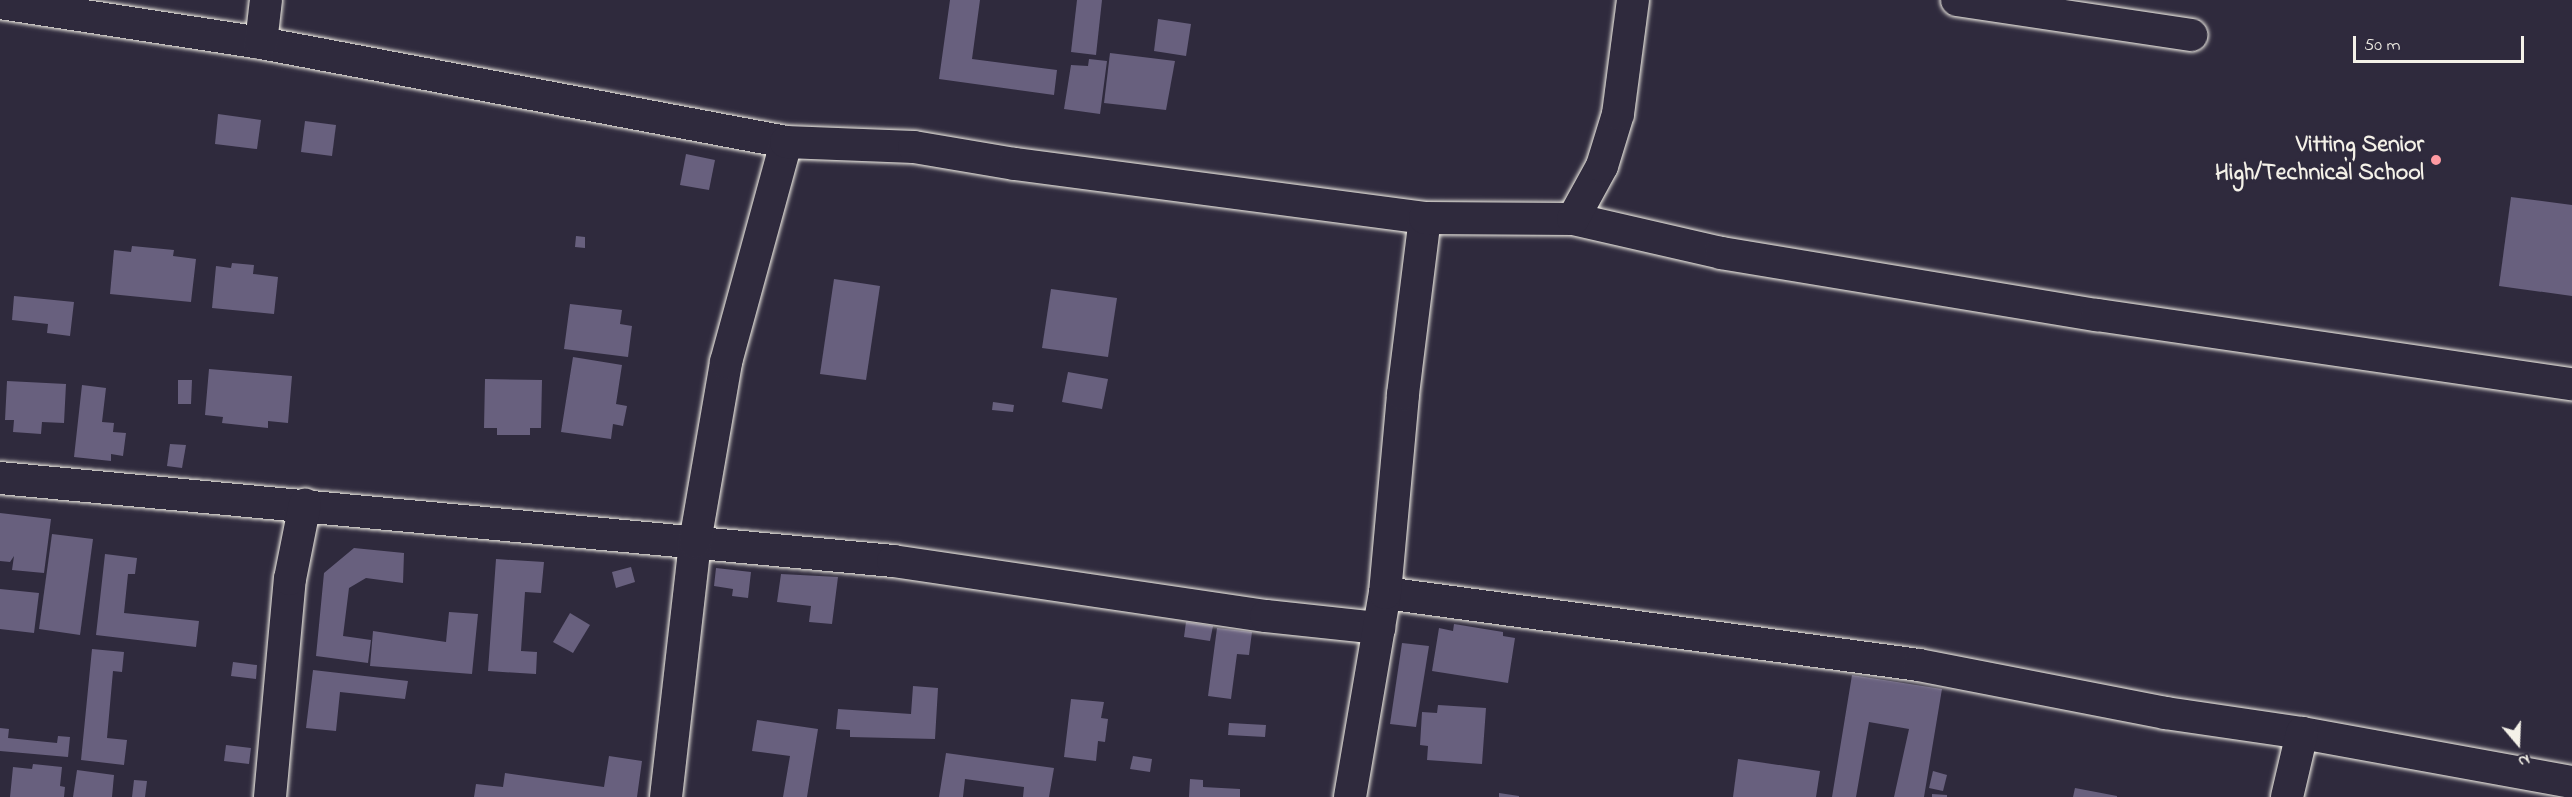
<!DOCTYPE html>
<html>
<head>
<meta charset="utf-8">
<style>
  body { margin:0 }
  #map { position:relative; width:2572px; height:797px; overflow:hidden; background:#2f2a3d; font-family:"Indie Flower",sans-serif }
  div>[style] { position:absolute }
  .building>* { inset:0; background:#68607e }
  .roads { filter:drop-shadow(0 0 2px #f4f1e8) drop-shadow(0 0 2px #f4f1e8) }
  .minor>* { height:32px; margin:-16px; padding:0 16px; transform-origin:16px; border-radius:16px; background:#2f2a3d }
  .dots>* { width:16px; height:16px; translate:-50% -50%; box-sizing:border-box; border:3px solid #2f2a3d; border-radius:50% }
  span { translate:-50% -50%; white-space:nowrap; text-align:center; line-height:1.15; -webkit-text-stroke:6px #2f2a3d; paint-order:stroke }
  .poi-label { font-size:24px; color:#f4f1e8; font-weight:700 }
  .right { translate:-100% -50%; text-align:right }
  .north { position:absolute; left:2488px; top:713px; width:60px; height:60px; -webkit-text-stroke:4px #2f2a3d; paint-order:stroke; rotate:161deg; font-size:16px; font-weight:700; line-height:24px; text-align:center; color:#f4f1e8 }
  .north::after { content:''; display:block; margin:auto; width:21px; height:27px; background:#f4f1e8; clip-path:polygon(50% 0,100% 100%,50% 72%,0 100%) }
  .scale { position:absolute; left:2353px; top:36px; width:171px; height:27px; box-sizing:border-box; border:3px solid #f4f1e8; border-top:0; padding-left:8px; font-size:18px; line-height:21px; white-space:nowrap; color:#f4f1e8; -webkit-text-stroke:4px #2f2a3d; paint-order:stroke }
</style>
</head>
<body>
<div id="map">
  <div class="building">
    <i style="clip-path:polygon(950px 0,980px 0,972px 59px,1057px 70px,1054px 95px,939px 79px)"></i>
    <i style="clip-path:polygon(1077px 0,1102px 0,1096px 55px,1071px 52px)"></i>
    <i style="clip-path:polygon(1158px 19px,1191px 24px,1186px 56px,1154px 51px)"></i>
    <i style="clip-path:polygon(1110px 53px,1175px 61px,1166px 110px,1104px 103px)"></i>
    <i style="clip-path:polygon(1089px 59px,1107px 61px,1100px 114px,1064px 109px,1071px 65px,1088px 66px)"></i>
    <i style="clip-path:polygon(218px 114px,261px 120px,257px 149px,215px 144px)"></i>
    <i style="clip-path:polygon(305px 121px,336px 125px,332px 156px,301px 152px)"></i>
    <i style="clip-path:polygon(686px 154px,715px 160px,709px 190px,680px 185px)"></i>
    <i style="clip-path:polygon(2511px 197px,2572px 205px,2572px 296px,2499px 286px)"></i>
    <i style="clip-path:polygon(576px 236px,585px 237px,585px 248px,575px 247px)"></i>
    <i style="clip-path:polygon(132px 246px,174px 250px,173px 256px,196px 259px,191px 302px,110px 294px,114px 250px,131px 252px)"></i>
    <i style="clip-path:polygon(232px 263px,254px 265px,253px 274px,278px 277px,274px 314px,212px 308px,216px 266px,231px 268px)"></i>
    <i style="clip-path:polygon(834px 279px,880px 286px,866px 380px,820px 374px)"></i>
    <i style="clip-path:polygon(1051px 289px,1117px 298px,1108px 357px,1042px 348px)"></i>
    <i style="clip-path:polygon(14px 296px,74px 302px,70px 336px,47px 333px,48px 324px,12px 320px)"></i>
    <i style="clip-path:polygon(570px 304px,622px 310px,620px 324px,632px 326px,628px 357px,564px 349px)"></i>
    <i style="clip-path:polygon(573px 357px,622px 365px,616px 404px,627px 406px,623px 426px,613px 424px,611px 439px,561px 432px)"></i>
    <i style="clip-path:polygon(209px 369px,292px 376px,288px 423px,268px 421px,268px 428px,222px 423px,223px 417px,205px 415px)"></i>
    <i style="clip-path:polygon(1068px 372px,1108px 379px,1102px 409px,1062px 402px)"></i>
    <i style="clip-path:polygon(485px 379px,542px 380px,541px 428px,530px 428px,530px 435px,497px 435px,497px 428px,484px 428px)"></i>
    <i style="clip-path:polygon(178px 380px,192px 380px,191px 404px,178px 404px)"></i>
    <i style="clip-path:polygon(7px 381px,66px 384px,64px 423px,42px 422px,41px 434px,13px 432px,14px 420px,5px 420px)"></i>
    <i style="clip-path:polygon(82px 385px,106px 388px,102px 422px,114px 423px,113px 432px,126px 433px,123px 456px,111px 454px,111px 461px,74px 457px)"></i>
    <i style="clip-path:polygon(993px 402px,1014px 405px,1013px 412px,992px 410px)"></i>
    <i style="clip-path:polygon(170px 444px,186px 445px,182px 468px,167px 466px)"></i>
    <i style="clip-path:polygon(0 513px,51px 519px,44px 573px,12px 570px,14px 556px,10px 562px,0 561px)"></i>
    <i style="clip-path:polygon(52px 534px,93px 539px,80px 635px,39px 629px)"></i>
    <i style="clip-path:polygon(354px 548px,404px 553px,403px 583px,366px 578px,349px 588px,343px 636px,371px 640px,368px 663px,316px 656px,324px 573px)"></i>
    <i style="clip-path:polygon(105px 554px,137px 558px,135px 574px,128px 574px,124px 613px,199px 621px,196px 647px,96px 635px)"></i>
    <i style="clip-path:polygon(496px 559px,544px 562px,541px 593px,525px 592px,521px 651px,537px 652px,536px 674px,488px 671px)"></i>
    <i style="clip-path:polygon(631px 567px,635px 582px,616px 588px,612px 572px)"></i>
    <i style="clip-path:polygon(716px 568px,751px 572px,748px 598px,732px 596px,733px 589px,714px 586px)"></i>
    <i style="clip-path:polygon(781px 574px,838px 577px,832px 624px,809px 622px,811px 606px,777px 602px)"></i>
    <i style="clip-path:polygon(0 589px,39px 593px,34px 633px,0 629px)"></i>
    <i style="clip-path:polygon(449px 612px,478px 614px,472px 674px,370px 666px,373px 631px,446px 642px)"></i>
    <i style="clip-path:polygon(570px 613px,590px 625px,573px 653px,553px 642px)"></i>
    <i style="clip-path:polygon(1186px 622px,1213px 626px,1210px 641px,1184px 637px)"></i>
    <i style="clip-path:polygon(1454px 624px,1503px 632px,1503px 636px,1515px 638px,1508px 683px,1432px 671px,1439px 628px,1453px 631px)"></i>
    <i style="clip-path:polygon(1217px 628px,1252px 632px,1249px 655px,1237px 654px,1231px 699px,1208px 696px)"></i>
    <i style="clip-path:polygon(1402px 643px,1429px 646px,1416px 727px,1390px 724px)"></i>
    <i style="clip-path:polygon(92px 649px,124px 652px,122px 672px,113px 671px,107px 738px,127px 740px,124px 765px,81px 760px)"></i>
    <i style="clip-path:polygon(233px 662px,257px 665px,256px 679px,231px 676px)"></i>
    <i style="clip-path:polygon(313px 670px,408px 681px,405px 699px,340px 692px,336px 731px,306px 728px)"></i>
    <i style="clip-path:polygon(1852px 675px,1942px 689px,1924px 797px,1894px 797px,1909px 729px,1869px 722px,1856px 797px,1832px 797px)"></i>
    <i style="clip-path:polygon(913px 686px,938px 688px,935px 739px,850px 737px,850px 730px,836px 729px,838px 709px,911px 714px)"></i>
    <i style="clip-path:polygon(1071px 699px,1104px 702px,1101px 718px,1108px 719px,1105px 742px,1098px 741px,1096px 761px,1064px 757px)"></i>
    <i style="clip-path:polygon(1438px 705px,1486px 708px,1482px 764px,1427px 760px,1428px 746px,1420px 745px,1422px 712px,1437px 713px)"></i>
    <i style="clip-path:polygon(757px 720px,818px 729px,807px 797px,783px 797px,790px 756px,752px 751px)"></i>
    <i style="clip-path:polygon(1229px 723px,1266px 725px,1265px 737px,1228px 735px)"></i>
    <i style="clip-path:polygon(0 728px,9px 729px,8px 738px,57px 743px,58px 736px,70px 737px,68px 757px,0 751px)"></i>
    <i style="clip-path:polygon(226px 745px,251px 748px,249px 764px,224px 761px)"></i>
    <i style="clip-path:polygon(946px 753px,1054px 768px,1049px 797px,1023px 797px,1024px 787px,965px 779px,963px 797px,939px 797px)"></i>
    <i style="clip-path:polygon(609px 756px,642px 761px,637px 797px,474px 797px,476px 784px,503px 787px,505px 773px,604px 787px)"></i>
    <i style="clip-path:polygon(1133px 756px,1152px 759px,1150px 772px,1130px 769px)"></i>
    <i style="clip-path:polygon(1738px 759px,1820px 771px,1816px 797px,1733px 797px)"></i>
    <i style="clip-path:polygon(33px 764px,62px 767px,60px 786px,65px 787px,64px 797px,10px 797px,13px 767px,32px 769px)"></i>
    <i style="clip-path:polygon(77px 770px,114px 775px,112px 797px,73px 797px)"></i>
    <i style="clip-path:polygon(1933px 771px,1947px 775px,1943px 791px,1929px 788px)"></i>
    <i style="clip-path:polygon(1190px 779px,1203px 780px,1203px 787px,1240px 789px,1240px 797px,1189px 797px)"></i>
    <i style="clip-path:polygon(134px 780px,147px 781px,145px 797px,132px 797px)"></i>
    <i style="clip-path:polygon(2075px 788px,2117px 796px,2117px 797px,2073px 797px)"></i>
    <i style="clip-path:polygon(1499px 793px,1519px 796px,1519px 797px,1499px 797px)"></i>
    <i style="clip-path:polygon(1932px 794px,1947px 795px,1947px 797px,1932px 797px)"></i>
  </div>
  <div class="roads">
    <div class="minor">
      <i style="left:1957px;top:0;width:237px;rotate:8.5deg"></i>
      <i style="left:0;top:3px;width:264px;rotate:8.7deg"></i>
      <i style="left:261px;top:43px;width:534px;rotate:10.68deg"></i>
      <i style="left:261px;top:43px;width:43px;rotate:-83.4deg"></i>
      <i style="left:1573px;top:219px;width:152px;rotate:12.9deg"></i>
      <i style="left:1721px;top:253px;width:381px;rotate:9.4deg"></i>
      <i style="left:2097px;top:315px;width:480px;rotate:8.3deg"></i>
      <i style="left:0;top:478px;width:897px;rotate:5.31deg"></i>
      <i style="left:893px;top:561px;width:377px;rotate:8.4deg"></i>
      <i style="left:1266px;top:616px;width:114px;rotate:6.1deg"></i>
      <i style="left:1385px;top:593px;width:539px;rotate:7.68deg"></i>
      <i style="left:1919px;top:665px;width:251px;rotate:11deg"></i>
      <i style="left:2165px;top:713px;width:138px;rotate:8.3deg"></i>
      <i style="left:2302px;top:733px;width:274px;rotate:10.3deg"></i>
      <i style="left:270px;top:797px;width:219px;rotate:-84.8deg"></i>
      <i style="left:290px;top:579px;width:76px;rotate:-78.7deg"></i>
      <i style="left:666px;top:797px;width:257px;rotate:-83.5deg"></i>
      <i style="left:695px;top:542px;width:183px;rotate:-80.2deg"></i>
      <i style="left:726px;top:362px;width:228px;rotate:-74.7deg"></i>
      <i style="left:786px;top:142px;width:128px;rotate:2.2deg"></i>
      <i style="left:914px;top:147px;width:102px;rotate:9.6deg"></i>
      <i style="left:1015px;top:164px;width:414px;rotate:7.5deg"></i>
      <i style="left:1350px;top:797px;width:207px;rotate:-80.3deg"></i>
      <i style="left:1385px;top:593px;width:200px;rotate:-84.8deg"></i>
      <i style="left:1403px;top:394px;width:177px;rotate:-82.9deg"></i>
      <i style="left:1425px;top:218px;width:148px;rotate:0.4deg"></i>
      <i style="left:1573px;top:219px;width:60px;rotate:-61.3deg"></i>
      <i style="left:1602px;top:166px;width:54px;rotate:-72.9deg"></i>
      <i style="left:1618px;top:114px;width:115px;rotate:-82.5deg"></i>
      <i style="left:2287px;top:797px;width:66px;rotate:-76.8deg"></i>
    </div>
  </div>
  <div class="dots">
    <i style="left:2436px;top:160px;background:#ff9aa2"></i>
  </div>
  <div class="poi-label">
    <span class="right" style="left:2424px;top:160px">Vitting Senior<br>High/Technical School</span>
  </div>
  <div class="north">N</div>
  <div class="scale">50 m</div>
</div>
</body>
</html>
